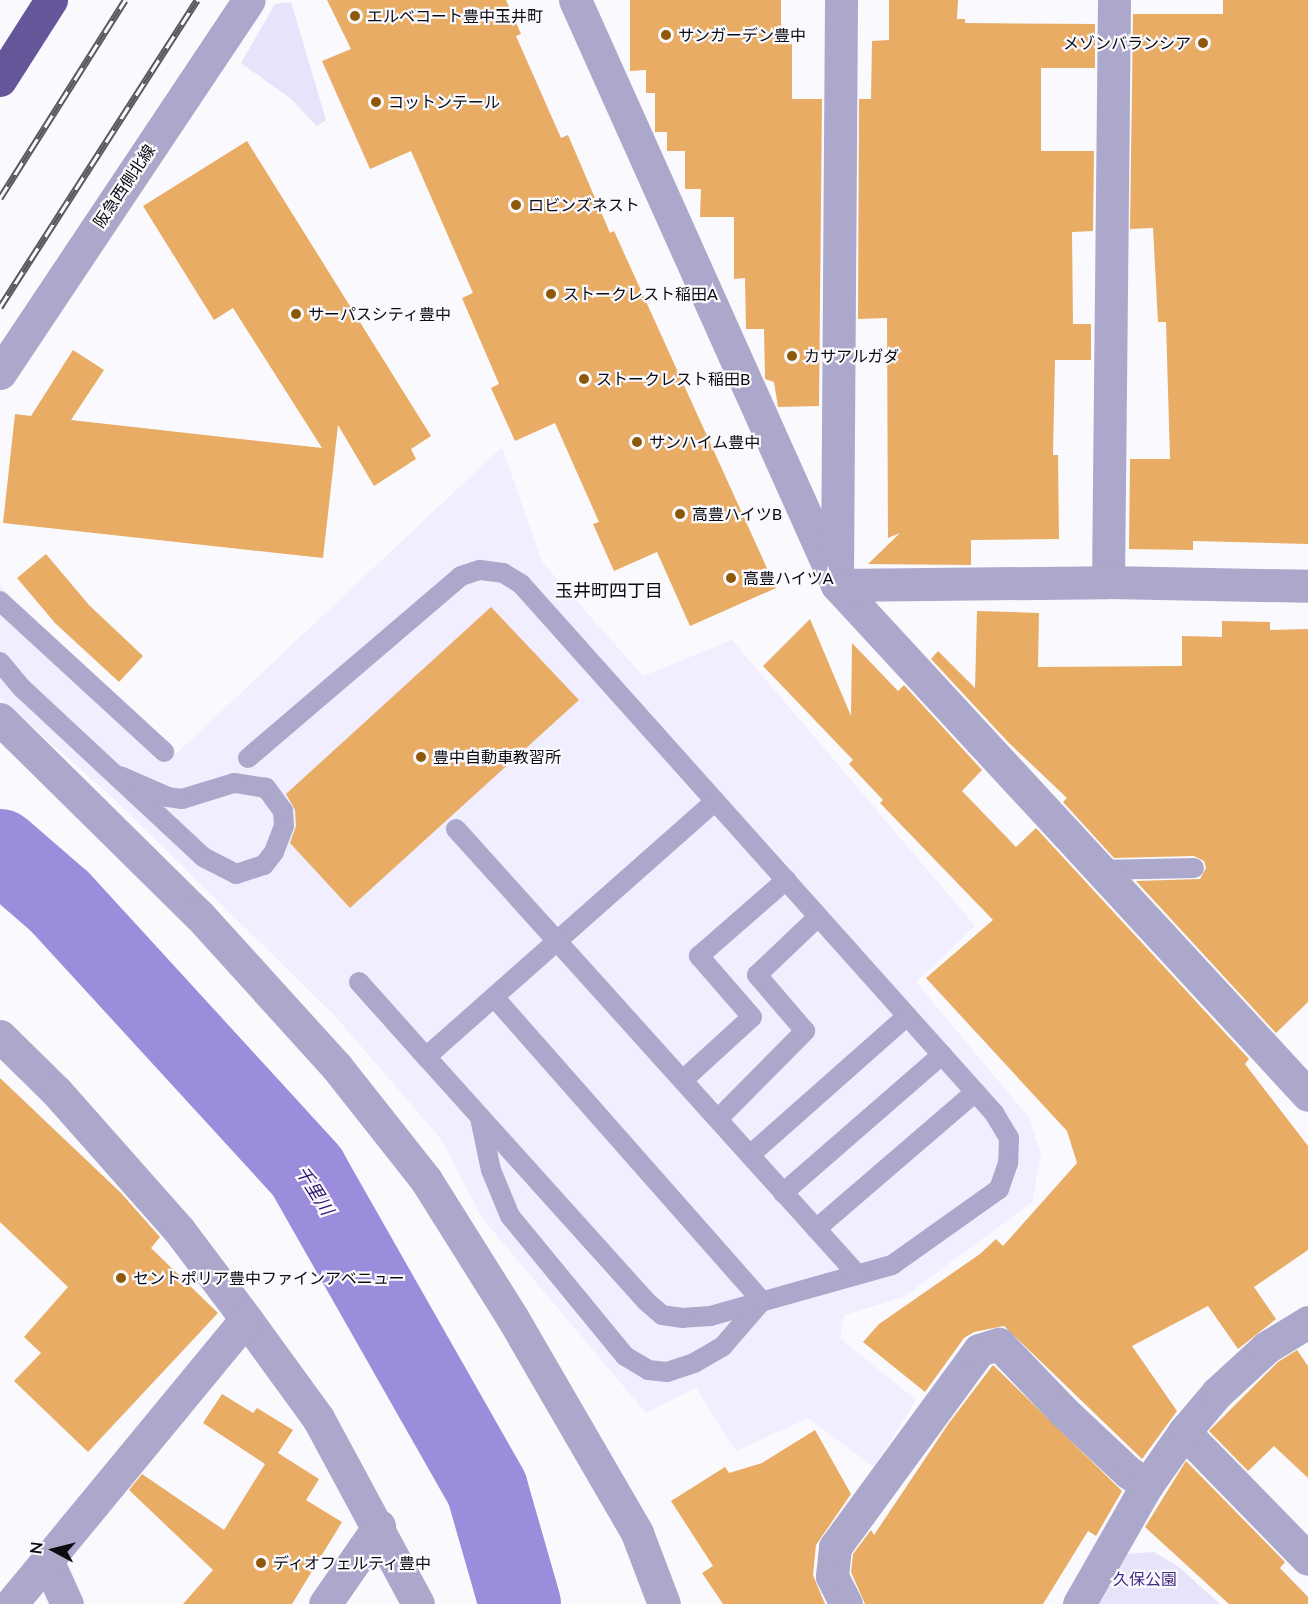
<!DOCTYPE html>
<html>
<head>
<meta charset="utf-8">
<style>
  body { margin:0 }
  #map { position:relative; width:1308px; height:1604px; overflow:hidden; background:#f9f9fe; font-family:Lato,"Noto Sans JP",sans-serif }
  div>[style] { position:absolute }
  .built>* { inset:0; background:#f0eeff }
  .green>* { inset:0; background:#e6e3fa }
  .river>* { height:82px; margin:-41px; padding:0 41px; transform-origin:41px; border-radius:41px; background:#9b8ddb }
  .building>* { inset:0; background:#e9ac64 }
  .service>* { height:20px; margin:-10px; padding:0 10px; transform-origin:10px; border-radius:10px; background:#aca8cb }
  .minor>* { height:33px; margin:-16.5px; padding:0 16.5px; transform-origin:16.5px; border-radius:16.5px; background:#aca8cb }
  .trunk>* { height:33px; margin:-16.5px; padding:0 16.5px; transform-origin:16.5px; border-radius:16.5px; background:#645699 }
  .rail>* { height:7px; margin-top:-3.5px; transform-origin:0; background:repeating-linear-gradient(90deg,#f9f9fe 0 14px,#5a595e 0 28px); box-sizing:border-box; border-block:2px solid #5a595e }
  .dots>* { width:16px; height:16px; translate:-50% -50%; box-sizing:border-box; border:3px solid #f9f9fe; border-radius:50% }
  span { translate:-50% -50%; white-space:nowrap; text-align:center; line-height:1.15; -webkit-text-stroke:4.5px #f9f9fe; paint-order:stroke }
  .poi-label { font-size:16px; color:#0c0b10 }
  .left { translate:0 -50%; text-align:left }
  .right { translate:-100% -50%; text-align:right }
  .street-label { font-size:16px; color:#0c0b10 }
  .park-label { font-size:16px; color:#452a85 }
  .neighbourhood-label { font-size:18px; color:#0c0b10 }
  .water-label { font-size:18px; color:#34146f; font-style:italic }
  .north { position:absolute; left:24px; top:1520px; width:60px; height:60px; -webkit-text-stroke:4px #f9f9fe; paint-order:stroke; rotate:277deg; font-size:16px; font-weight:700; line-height:24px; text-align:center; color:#0c0b10 }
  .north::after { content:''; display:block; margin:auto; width:21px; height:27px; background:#0c0b10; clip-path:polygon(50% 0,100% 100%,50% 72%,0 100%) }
</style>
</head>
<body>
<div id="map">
  <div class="built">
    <i style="clip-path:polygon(502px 447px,542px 562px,643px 676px,732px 640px,975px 926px,916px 982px,1030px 1119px,1041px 1156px,1032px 1202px,904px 1297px,844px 1315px,840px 1338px,916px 1400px,874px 1467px,808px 1418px,736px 1451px,696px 1388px,646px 1413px,483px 1219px,441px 1139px,336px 1017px,113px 798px,0 698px,0 585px,30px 619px,176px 754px)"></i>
  </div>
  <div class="green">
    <i style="clip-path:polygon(291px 2px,326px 120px,317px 126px,290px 98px,241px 63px,275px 4px)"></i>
    <i style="clip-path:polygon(1154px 1552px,1179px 1567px,1220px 1604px,1098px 1604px,1125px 1554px)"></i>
  </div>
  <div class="river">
    <i style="left:0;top:850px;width:79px;rotate:40.9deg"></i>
    <i style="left:60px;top:902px;width:366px;rotate:47.5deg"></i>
    <i style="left:307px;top:1172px;width:365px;rotate:60.4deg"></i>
    <i style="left:487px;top:1489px;width:120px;rotate:74deg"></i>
  </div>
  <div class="building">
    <i style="clip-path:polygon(327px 0,506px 0,521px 34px,516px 36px,561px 138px,568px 135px,610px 233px,614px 231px,776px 588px,690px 626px,657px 552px,614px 571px,593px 524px,599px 522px,555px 423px,515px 441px,491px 388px,499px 384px,462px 298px,473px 293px,411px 151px,370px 169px,322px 61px,351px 49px)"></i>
    <i style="clip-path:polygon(630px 0,781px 0,781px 43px,792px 43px,792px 99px,822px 99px,819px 406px,778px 407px,774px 382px,765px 379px,764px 329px,746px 329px,745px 278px,734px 279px,734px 217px,700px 217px,701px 189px,685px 189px,685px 151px,667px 151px,667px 132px,655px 132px,655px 93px,646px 93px,646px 70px,630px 71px)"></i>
    <i style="clip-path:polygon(889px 0,958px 0,957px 19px,965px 19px,965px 23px,1095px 24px,1095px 68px,1041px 68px,1041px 151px,1094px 151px,1093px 231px,1072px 232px,1073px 324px,1091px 324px,1091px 360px,1055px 360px,1053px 455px,1058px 455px,1059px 539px,971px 540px,971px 565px,868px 564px,900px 533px,888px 538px,887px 318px,858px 319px,859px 99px,871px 99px,872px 41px,889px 40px)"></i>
    <i style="clip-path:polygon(1223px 0,1308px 0,1308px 544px,1193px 541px,1193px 550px,1129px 549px,1130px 459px,1170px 459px,1166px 322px,1158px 322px,1153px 228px,1130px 229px,1133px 14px,1223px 14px)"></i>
    <i style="clip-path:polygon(247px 141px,431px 436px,411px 449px,416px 459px,374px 486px,338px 425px,323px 558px,3px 523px,15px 414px,31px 416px,73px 350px,104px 370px,71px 420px,322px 448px,233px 308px,214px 320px,143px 206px)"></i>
    <i style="clip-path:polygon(46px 554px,89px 605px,143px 656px,119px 682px,55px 623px,17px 578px)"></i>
    <i style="clip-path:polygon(491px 607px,579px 700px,350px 908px,290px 843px,296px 826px,295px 810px,286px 794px)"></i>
    <i style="clip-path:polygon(977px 611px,1039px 613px,1038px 667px,1182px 666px,1182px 636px,1222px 637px,1222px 621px,1270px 622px,1270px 630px,1308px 629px,1308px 1002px,1276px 1033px,1136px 881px,1200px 879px,1206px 868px,1204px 861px,1194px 856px,1114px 858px,1063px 802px,1067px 798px,1009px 743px,931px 659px,938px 651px,975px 688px)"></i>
    <i style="clip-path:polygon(810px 619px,851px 716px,852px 643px,898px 691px,904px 685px,982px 770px,962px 791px,1016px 847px,1036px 828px,1249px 1059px,1245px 1064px,1308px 1146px,1308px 1250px,1254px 1287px,1276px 1319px,1238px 1349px,1208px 1306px,1132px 1346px,1177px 1411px,1142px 1459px,1004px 1326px,974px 1332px,964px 1338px,925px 1392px,863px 1342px,879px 1324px,980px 1254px,996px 1239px,1003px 1246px,1077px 1163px,1067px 1131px,926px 978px,993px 920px,880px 803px,883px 800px,849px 764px,853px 760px,763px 666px)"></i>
    <i style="clip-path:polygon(0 1078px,121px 1193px,160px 1237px,151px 1248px,218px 1313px,88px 1452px,14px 1381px,41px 1353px,24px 1337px,68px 1287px,0 1222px)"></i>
    <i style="clip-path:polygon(1297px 1350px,1308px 1366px,1308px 1478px,1274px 1446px,1248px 1471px,1209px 1431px,1278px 1362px)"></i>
    <i style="clip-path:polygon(993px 1365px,1122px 1491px,1096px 1536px,1088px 1531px,1043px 1604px,865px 1604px,851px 1572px,853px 1554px,871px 1530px,874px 1535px,949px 1423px)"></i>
    <i style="clip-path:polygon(222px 1394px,253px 1413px,257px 1408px,293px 1430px,278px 1453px,319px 1479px,306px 1500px,342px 1522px,292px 1604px,183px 1604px,213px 1570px,129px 1490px,142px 1474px,224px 1530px,265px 1464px,203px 1423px)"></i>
    <i style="clip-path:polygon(815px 1430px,851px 1494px,816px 1545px,813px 1575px,825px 1604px,723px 1604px,702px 1573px,713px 1566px,671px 1501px,725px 1467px,729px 1473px,762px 1463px)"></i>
    <i style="clip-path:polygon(1186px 1461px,1285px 1562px,1280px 1568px,1308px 1597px,1308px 1604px,1229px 1604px,1145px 1527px)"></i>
  </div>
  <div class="service">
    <i style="left:0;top:601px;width:223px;rotate:42.6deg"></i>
    <i style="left:0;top:662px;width:35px;rotate:50deg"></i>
    <i style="left:23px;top:689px;width:246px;rotate:43deg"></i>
    <i style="left:203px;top:857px;width:37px;rotate:27deg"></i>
    <i style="left:236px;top:874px;width:29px;rotate:-18deg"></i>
    <i style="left:264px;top:865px;width:16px;rotate:-52deg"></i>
    <i style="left:274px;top:852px;width:28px;rotate:-69deg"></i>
    <i style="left:284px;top:826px;width:15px;rotate:-94deg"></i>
    <i style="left:283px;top:811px;width:29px;rotate:-126deg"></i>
    <i style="left:266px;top:788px;width:32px;rotate:-171deg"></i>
    <i style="left:234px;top:783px;width:54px;rotate:162.9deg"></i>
    <i style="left:182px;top:799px;width:14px;rotate:-172deg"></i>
    <i style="left:168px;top:797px;width:52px;rotate:-156.4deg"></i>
    <i style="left:248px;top:758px;width:280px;rotate:-40.5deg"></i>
    <i style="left:461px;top:576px;width:20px;rotate:-18deg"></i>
    <i style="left:480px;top:570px;width:23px;rotate:7deg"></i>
    <i style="left:503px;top:573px;width:21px;rotate:31deg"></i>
    <i style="left:521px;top:584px;width:710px;rotate:48.2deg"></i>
    <i style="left:994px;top:1113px;width:29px;rotate:59deg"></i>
    <i style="left:1009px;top:1138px;width:25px;rotate:92deg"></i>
    <i style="left:1008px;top:1163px;width:28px;rotate:109deg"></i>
    <i style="left:999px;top:1189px;width:131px;rotate:144.6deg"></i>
    <i style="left:892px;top:1265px;width:189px;rotate:164.3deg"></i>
    <i style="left:710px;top:1316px;width:27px;rotate:176deg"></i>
    <i style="left:683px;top:1318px;width:21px;rotate:-172deg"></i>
    <i style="left:662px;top:1315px;width:21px;rotate:-139deg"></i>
    <i style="left:646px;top:1301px;width:329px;rotate:-132deg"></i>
    <i style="left:426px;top:1057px;width:386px;rotate:-41.5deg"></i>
    <i style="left:456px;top:829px;width:599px;rotate:47.98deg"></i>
    <i style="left:1098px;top:870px;width:96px;rotate:-1.2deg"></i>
    <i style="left:359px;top:982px;width:101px;rotate:48.2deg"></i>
    <i style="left:683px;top:1080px;width:93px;rotate:-42.4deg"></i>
    <i style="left:752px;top:1017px;width:81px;rotate:-131deg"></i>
    <i style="left:699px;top:956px;width:116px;rotate:-41.1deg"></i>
    <i style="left:480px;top:1118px;width:53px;rotate:78.1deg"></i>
    <i style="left:491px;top:1170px;width:50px;rotate:67.6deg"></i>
    <i style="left:510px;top:1216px;width:181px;rotate:50.6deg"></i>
    <i style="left:625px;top:1356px;width:27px;rotate:31deg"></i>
    <i style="left:648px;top:1370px;width:19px;rotate:6deg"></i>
    <i style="left:667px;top:1372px;width:28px;rotate:-18deg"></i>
    <i style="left:694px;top:1363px;width:34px;rotate:-30deg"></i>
    <i style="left:723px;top:1346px;width:60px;rotate:-49.1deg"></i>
    <i style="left:762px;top:1301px;width:405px;rotate:-131.4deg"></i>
    <i style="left:718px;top:1119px;width:124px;rotate:-45.3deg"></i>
    <i style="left:805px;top:1031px;width:74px;rotate:-130.6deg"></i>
    <i style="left:757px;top:975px;width:84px;rotate:-43.6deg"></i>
    <i style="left:750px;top:1155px;width:210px;rotate:-41.5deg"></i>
    <i style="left:783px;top:1193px;width:211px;rotate:-41deg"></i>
    <i style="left:816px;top:1229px;width:210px;rotate:-40.7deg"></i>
  </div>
  <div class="minor">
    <i style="left:575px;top:0;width:641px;rotate:65.87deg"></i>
    <i style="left:837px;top:585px;width:694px;rotate:47.28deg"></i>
    <i style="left:0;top:373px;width:448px;rotate:-56.3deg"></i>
    <i style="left:837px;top:574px;width:574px;rotate:-89.6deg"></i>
    <i style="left:1108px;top:582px;width:582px;rotate:-89.41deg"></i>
    <i style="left:837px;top:585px;width:271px;rotate:-0.6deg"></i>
    <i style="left:1108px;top:582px;width:200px;rotate:1.1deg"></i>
    <i style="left:0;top:719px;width:279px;rotate:44.6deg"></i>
    <i style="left:199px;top:915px;width:204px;rotate:47.8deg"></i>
    <i style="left:336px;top:1066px;width:145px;rotate:51.7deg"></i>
    <i style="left:426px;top:1180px;width:162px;rotate:57.9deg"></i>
    <i style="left:512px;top:1317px;width:250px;rotate:59.9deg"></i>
    <i style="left:637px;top:1533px;width:76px;rotate:69.2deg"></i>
    <i style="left:0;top:1036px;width:78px;rotate:44.5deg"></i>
    <i style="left:56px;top:1091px;width:186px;rotate:48.5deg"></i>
    <i style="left:179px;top:1230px;width:111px;rotate:53deg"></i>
    <i style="left:246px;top:1319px;width:122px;rotate:54deg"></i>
    <i style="left:318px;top:1418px;width:211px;rotate:61.7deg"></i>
    <i style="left:1184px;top:1432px;width:177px;rotate:45.7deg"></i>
    <i style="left:48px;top:1562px;width:46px;rotate:65.7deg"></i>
    <i style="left:11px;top:1604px;width:369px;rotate:-50.5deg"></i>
    <i style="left:325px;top:1604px;width:95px;rotate:-55.3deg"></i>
    <i style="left:846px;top:1604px;width:31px;rotate:-117deg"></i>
    <i style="left:832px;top:1576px;width:29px;rotate:-84deg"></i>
    <i style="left:835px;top:1547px;width:244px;rotate:-53.8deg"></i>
    <i style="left:979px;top:1350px;width:21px;rotate:-17deg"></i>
    <i style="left:999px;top:1344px;width:94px;rotate:46.3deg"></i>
    <i style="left:1064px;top:1412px;width:88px;rotate:43.2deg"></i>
    <i style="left:1128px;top:1472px;width:23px;rotate:34deg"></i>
    <i style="left:1079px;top:1604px;width:137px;rotate:-60.3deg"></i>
    <i style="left:1147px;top:1485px;width:65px;rotate:-55.1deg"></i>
    <i style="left:1184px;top:1432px;width:51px;rotate:-49.8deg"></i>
    <i style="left:1217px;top:1393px;width:68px;rotate:-42.6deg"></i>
    <i style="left:1267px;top:1347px;width:48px;rotate:-31.4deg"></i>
  </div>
  <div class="trunk">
    <i style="left:0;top:80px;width:95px;rotate:-57.5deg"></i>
  </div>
  <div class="rail">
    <i style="left:0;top:198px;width:234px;rotate:-57.7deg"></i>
    <i style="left:0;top:307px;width:365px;rotate:-57.3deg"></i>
  </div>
  <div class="dots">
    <i style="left:355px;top:16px;background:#8d5908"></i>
    <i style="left:666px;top:35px;background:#8d5908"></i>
    <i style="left:1203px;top:43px;background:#8d5908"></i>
    <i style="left:376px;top:102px;background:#8d5908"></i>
    <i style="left:516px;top:205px;background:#8d5908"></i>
    <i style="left:551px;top:294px;background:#8d5908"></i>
    <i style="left:296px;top:314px;background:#8d5908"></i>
    <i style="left:792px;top:356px;background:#8d5908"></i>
    <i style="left:584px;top:379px;background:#8d5908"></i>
    <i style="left:637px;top:442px;background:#8d5908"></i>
    <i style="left:680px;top:514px;background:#8d5908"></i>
    <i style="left:731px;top:578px;background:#8d5908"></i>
    <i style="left:421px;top:757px;background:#8d5908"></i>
    <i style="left:121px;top:1278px;background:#8d5908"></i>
    <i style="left:261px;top:1563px;background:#8d5908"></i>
  </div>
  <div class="poi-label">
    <span class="left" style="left:367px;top:16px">エルベコート豊中玉井町</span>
    <span class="left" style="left:678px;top:35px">サンガーデン豊中</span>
    <span class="right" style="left:1191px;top:43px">メゾンバランシア</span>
    <span class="left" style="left:388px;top:102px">コットンテール</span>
    <span class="left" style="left:528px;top:205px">ロビンズネスト</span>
    <span class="left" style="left:563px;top:294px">ストークレスト稲田A</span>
    <span class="left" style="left:308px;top:314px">サーパスシティ豊中</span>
    <span class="left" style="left:804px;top:356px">カサアルガダ</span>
    <span class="left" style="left:596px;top:379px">ストークレスト稲田B</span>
    <span class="left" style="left:649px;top:442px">サンハイム豊中</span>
    <span class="left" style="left:692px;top:514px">高豊ハイツB</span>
    <span class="left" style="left:743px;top:578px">高豊ハイツA</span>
    <span class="left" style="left:433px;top:757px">豊中自動車教習所</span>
    <span class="left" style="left:133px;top:1278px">セントポリア豊中ファインアベニュー</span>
    <span class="left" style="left:273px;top:1563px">ディオフェルティ豊中</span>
  </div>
  <div class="street-label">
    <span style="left:124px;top:186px;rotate:-56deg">阪急西側北線</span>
  </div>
  <div class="park-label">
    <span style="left:1145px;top:1579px">久保公園</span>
  </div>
  <div class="neighbourhood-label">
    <span style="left:609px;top:590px">玉井町四丁目</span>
  </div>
  <div class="water-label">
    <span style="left:315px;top:1190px;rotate:58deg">千里川</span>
  </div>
  <div class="north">N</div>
</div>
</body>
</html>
